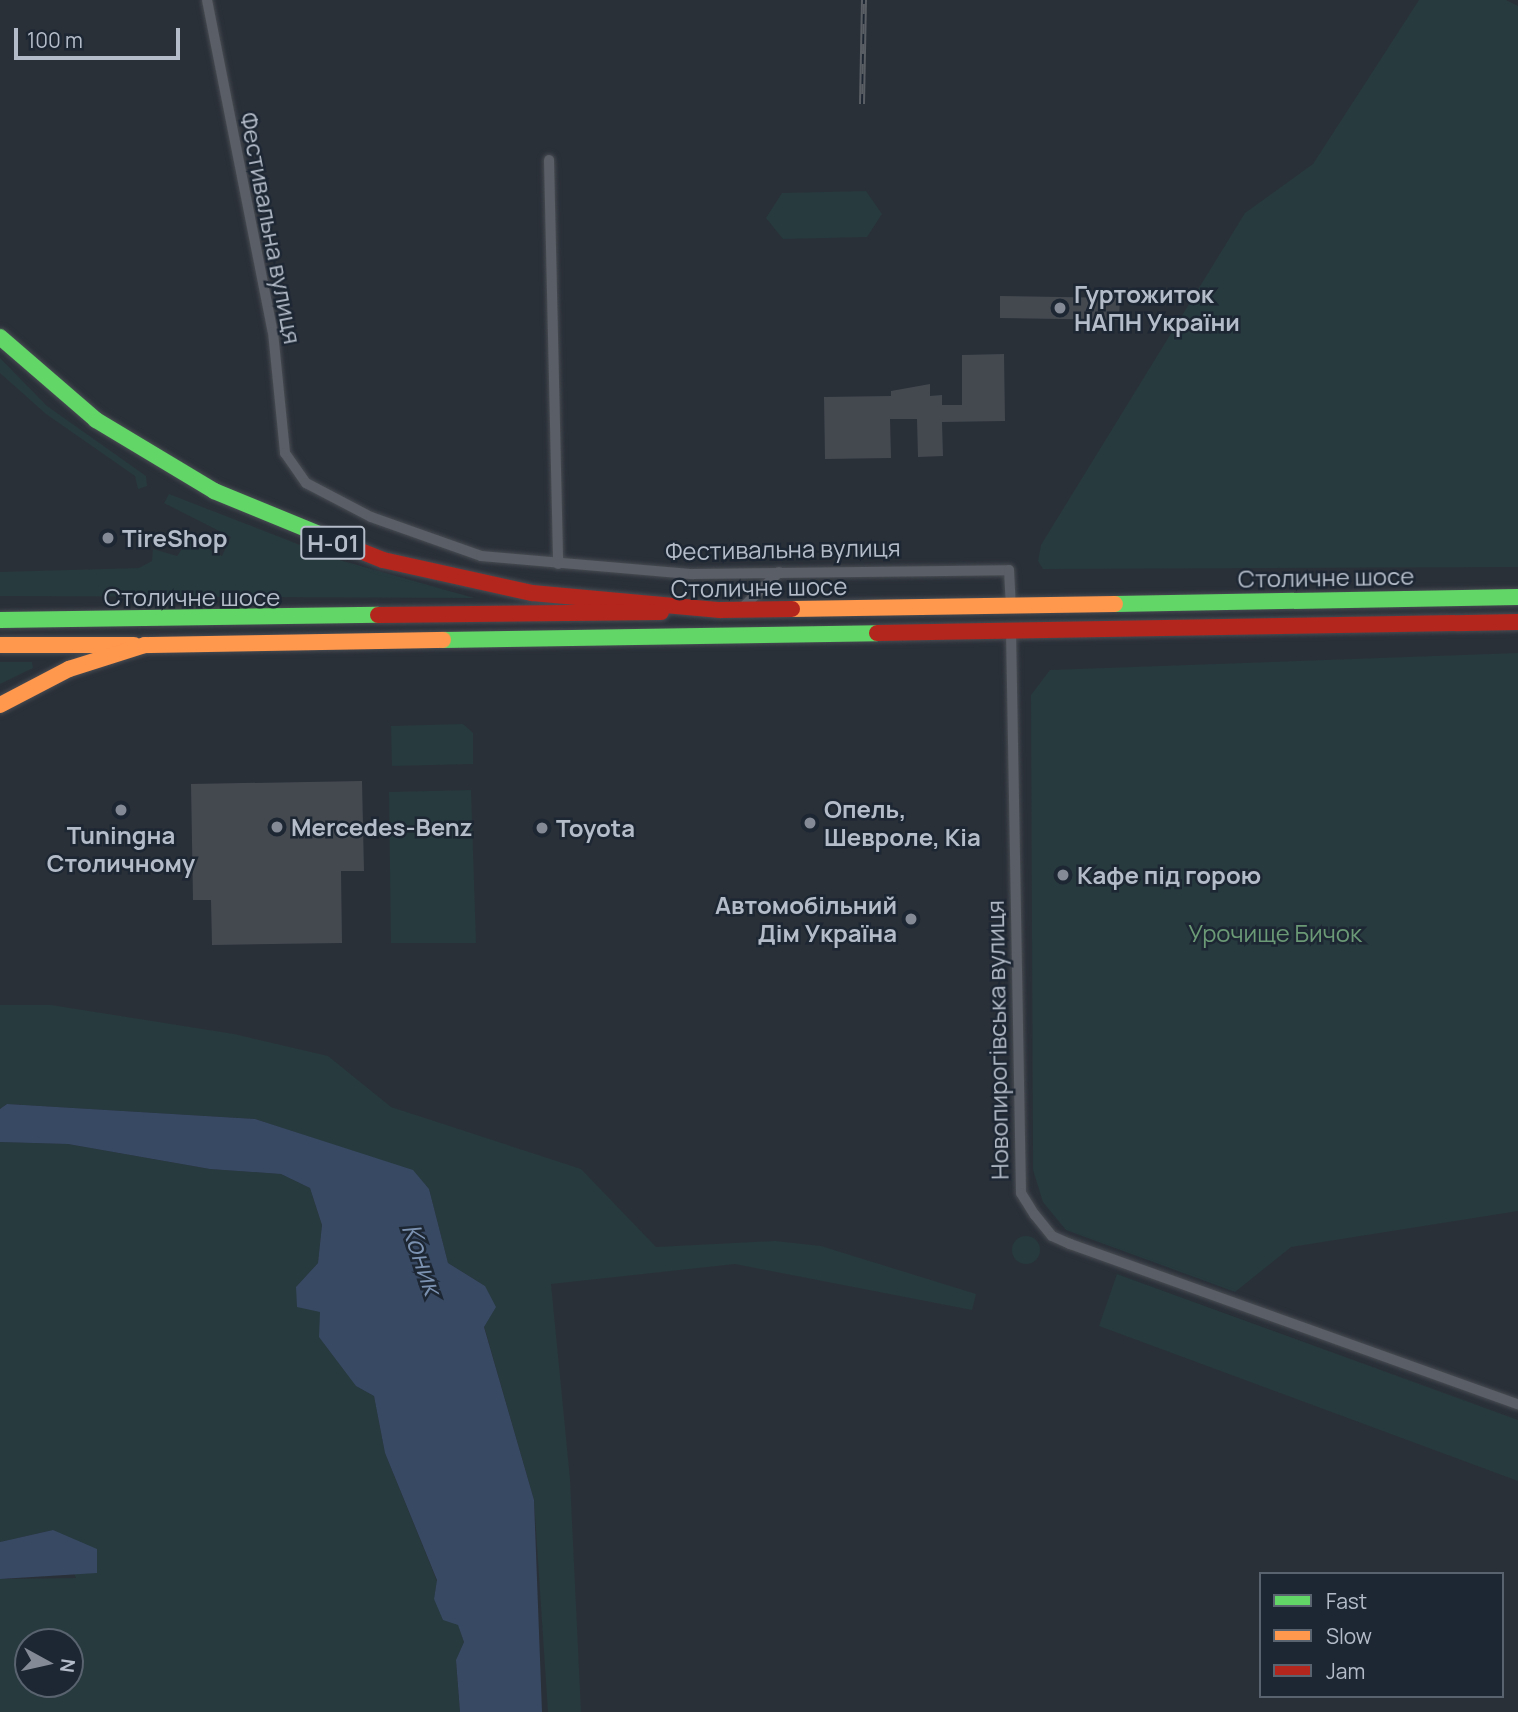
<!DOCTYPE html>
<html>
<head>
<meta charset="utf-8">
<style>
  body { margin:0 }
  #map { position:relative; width:1518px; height:1712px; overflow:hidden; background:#2a3038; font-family:Manrope,sans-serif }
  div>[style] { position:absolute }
  .green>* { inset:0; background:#273a3e }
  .round { border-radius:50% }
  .water>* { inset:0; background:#384963 }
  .building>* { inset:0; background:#444950 }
  .roads { filter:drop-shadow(0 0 2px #484c53) drop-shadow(0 0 2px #484c53) }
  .street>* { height:10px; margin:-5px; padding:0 5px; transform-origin:5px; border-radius:5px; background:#5a5e66 }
  .fast>* { height:16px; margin:-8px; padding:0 8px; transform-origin:8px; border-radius:8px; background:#63d668 }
  .slow>* { height:16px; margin:-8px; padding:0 8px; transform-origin:8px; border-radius:8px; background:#ff974d }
  .jam>* { height:16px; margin:-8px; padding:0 8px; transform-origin:8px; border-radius:8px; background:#b3261e }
  .rail>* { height:6px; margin-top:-3px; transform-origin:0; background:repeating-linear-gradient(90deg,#1d2633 0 10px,#595d64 0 20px); box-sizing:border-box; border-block:2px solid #595d64 }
  .dots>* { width:19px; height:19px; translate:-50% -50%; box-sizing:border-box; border:4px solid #1d2633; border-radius:50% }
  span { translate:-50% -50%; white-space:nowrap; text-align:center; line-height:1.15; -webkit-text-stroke:5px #1d2633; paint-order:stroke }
  .shield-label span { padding:2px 5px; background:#1d2633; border:2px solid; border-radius:5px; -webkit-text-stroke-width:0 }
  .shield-label { font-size:23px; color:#b4bcc9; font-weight:700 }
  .street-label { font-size:24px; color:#b4bcc9 }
  .poi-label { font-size:24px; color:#b4bcc9; font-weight:700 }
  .left { translate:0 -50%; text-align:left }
  .right { translate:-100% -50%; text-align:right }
  .park-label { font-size:24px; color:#6b9a76 }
  .water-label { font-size:26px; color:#7c92b1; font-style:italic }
  .legend { position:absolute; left:1259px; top:1572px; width:245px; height:126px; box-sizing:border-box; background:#1d2633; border:2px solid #59626f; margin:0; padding:9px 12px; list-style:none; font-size:21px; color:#b4bcc9 }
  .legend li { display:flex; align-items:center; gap:14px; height:35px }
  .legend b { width:35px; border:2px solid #59626f }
  .north { position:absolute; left:14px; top:1628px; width:70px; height:70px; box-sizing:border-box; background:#1d2633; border:2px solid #59626f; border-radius:50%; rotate:98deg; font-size:19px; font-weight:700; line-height:28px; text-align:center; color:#b4bcc9 }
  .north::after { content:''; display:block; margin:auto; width:24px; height:32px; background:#848b96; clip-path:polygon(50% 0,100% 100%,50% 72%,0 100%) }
  .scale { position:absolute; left:14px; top:28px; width:166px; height:32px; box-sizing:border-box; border:4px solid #b4bcc9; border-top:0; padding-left:9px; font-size:21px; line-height:24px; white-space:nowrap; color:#b4bcc9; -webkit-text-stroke:5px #1d2633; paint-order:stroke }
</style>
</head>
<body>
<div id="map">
  <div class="green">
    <i style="clip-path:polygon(1419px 0,1506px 0,1518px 6px,1518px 567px,1043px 569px,1038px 561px,1041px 545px,1245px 213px,1313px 164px)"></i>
    <i style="clip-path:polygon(866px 191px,882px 214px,867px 237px,783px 239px,766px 218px,782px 193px)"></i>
    <i style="clip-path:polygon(0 358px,47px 406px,146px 476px,147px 486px,138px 489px,135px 476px,46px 414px,0 373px)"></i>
    <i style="clip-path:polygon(169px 494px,336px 559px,474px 598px,0 596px,0 572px,139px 568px,152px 561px,153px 549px,177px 556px,189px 539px,222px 556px,231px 537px,164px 503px)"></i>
    <i style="clip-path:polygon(1518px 653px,1518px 1211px,1291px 1247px,1235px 1292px,1066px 1230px,1043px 1202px,1033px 1170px,1031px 695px,1050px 670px)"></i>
    <i style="clip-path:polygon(0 662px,32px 662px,33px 668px,0 684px)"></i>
    <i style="clip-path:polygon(463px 724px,473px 733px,473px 764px,392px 766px,391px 726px)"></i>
    <i style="clip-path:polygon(471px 790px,476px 943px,391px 943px,389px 792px)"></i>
    <i style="clip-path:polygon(0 1005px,51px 1005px,234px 1034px,328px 1056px,391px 1107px,581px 1169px,656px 1247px,775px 1241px,821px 1246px,976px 1294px,972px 1310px,735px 1264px,551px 1284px,570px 1479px,581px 1712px,548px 1712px,534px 1500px,484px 1326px,485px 1286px,448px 1263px,429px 1189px,413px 1171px,255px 1119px,7px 1104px,0 1109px)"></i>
    <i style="clip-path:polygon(evenodd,0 1142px,68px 1144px,210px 1169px,281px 1174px,310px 1188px,322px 1225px,318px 1263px,296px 1287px,320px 1312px,356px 1386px,374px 1396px,385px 1453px,437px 1581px,434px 1599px,458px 1624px,464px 1642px,456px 1660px,460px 1712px,0 1712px,0 1579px,76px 1578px,53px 1530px,0 1542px,0 1142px,28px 1642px,70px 1642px,70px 1684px,28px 1684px,28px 1642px)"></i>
    <i class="round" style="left:1012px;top:1236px;width:28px;height:28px"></i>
    <i style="clip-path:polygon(1117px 1274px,1518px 1420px,1518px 1481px,1099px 1326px)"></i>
  </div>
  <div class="water">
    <i style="clip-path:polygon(7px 1104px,255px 1119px,413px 1170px,429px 1189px,448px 1263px,485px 1286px,496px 1307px,484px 1327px,534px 1500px,542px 1712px,460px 1712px,456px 1660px,464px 1642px,458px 1625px,443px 1620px,434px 1599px,437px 1580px,385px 1453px,374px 1396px,356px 1386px,319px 1337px,320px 1312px,297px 1307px,296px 1287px,318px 1263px,322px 1225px,310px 1188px,281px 1174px,210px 1169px,68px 1144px,0 1142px,0 1109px)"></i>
    <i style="clip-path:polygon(53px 1530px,97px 1549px,97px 1573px,0 1579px,0 1542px)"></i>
  </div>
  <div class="building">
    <i style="clip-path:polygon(1000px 296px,1120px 298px,1119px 320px,1000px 318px)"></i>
    <i style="clip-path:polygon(1004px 354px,1005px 421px,942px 422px,943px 456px,918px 457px,917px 419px,890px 419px,891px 458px,825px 459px,824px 397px,891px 396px,891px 391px,930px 384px,930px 396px,942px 395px,942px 405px,962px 405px,962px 355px)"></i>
    <i style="clip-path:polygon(362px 781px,364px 871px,341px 871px,342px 943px,212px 945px,211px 900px,193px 900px,191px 784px)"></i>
  </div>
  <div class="roads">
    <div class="street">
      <i style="left:207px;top:0;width:338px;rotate:78.8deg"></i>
      <i style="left:273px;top:332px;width:122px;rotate:84.3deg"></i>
      <i style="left:285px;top:453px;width:37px;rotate:55deg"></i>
      <i style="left:306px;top:483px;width:73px;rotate:27.6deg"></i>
      <i style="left:371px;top:517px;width:117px;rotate:19.5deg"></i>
      <i style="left:481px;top:556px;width:213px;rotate:4.9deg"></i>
      <i style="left:693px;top:574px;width:316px;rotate:-0.7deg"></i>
      <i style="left:1009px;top:570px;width:35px;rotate:87deg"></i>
      <i style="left:549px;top:160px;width:404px;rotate:88.7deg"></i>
      <i style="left:741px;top:609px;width:53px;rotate:-44.2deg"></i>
      <i style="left:1011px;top:631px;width:562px;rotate:88.98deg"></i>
      <i style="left:1021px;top:1193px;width:26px;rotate:58deg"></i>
      <i style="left:1035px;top:1215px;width:27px;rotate:51deg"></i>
      <i style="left:1052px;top:1236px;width:20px;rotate:24deg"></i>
      <i style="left:1070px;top:1244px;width:476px;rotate:19.7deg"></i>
    </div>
    <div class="fast">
      <i style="left:0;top:337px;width:127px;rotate:40.8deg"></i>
      <i style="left:96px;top:420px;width:138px;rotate:31deg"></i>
      <i style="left:214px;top:491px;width:139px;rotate:22.3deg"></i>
      <i style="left:1115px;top:604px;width:403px;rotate:-1deg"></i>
      <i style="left:0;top:620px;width:378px;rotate:-0.8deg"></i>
      <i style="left:443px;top:640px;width:434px;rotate:-0.9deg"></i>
    </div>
    <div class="slow">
      <i style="left:792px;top:609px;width:323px;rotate:-0.9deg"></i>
      <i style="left:0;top:645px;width:134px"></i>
      <i style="left:0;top:705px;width:78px;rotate:-27.6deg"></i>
      <i style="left:69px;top:669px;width:80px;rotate:-17.5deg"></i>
      <i style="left:145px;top:645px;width:298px;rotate:-1deg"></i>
    </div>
    <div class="jam">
      <i style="left:343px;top:544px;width:43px;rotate:21.8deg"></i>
      <i style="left:383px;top:560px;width:153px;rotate:12.5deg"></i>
      <i style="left:532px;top:593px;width:189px;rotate:5.2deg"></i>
      <i style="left:720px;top:610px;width:72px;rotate:-0.8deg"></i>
      <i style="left:378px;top:615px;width:283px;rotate:-0.6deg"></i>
      <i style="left:877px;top:633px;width:641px;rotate:-0.98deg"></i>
    </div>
  </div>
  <div class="rail">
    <i style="left:862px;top:104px;width:104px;rotate:-88.9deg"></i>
  </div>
  <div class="dots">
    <i style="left:1060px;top:308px;background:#848b96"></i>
    <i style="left:108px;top:538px;background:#848b96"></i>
    <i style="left:121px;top:810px;background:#848b96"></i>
    <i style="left:810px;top:823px;background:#848b96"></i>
    <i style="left:277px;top:827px;background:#848b96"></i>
    <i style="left:542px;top:828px;background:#848b96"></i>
    <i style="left:1063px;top:875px;background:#848b96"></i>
    <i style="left:911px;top:919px;background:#848b96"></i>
  </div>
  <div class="shield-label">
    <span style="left:333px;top:543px">Н-01</span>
  </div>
  <div class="street-label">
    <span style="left:271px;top:228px;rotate:79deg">Фестивальна вулиця</span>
    <span style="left:783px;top:549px;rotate:-1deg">Фестивальна вулиця</span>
    <span style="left:1326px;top:577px;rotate:-1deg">Столичне шосе</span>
    <span style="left:759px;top:587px;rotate:-1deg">Столичне шосе</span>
    <span style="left:192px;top:597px">Столичне шосе</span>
    <span style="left:997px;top:1040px;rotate:-91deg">Новопирогівська вулиця</span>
  </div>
  <div class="poi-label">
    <span class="left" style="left:1074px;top:308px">Гуртожиток<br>НАПН України</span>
    <span class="left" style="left:122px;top:538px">TireShop</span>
    <span class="left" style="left:824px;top:823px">Опель,<br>Шевроле, Кіа</span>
    <span class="left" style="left:291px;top:827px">Mercedes-Benz</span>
    <span class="left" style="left:556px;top:828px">Toyota</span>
    <span style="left:121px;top:849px">Tuningна<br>Столичному</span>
    <span class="left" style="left:1077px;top:875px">Кафе під горою</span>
    <span class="right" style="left:897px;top:919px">Автомобільний<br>Дім Україна</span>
  </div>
  <div class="park-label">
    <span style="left:1275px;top:933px">Урочище Бичок</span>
  </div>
  <div class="water-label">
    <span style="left:422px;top:1259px;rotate:71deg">Коник</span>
  </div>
  <ul class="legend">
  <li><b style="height:9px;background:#63d668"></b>Fast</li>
  <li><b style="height:9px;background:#ff974d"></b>Slow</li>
  <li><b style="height:9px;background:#b3261e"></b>Jam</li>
  </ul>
  <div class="north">N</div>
  <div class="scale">100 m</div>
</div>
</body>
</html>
